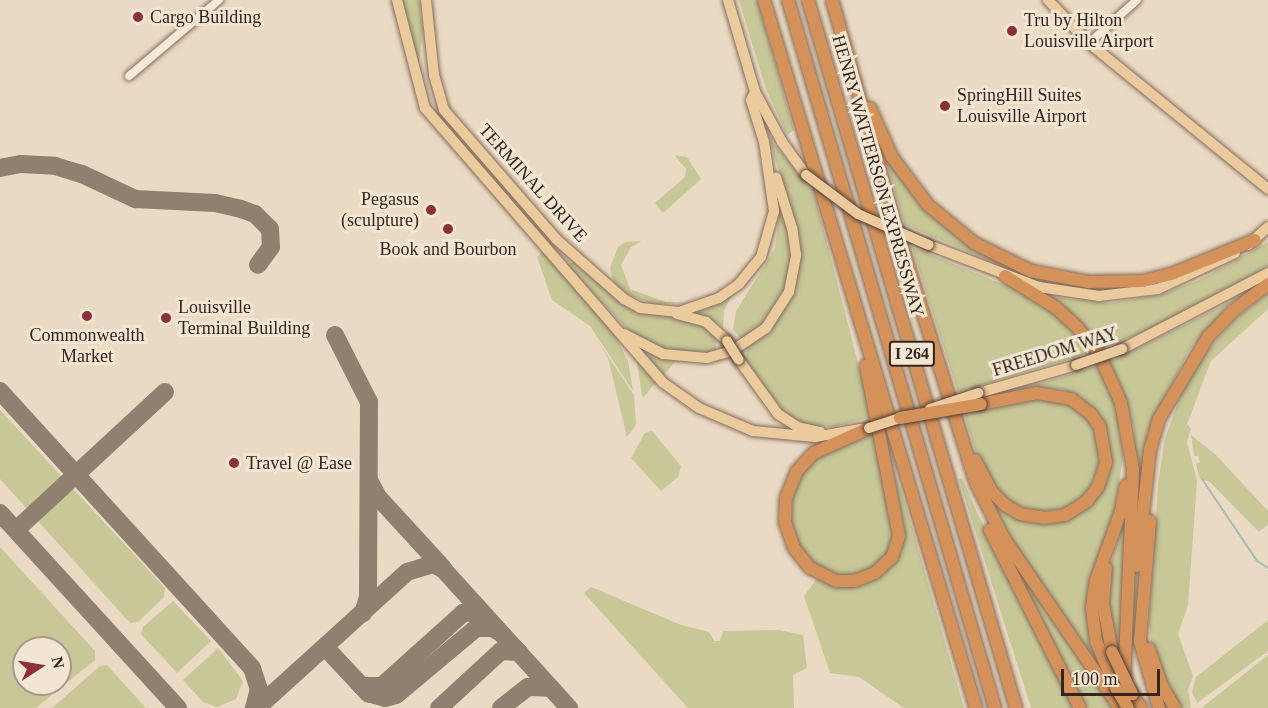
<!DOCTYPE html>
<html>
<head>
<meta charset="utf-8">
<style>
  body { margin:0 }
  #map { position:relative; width:1268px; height:708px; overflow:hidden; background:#eadac3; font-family:"Times New Roman",serif }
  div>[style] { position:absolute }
  .green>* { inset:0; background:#c7c798 }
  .stream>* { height:2px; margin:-1px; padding:0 1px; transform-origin:1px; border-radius:1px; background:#a5bdb4 }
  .taxiway>* { height:18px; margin:-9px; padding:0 9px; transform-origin:9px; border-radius:9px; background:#8f8070 }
  .roads { filter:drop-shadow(0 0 2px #836c5b) drop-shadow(0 0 2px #836c5b) }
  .minor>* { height:8px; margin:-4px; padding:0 4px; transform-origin:4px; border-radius:4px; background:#f6e9d5 }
  .major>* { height:10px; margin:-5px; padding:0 5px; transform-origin:5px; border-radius:5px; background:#ebcb9d }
  .highway>* { height:12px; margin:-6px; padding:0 6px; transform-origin:6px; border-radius:6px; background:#d4915a }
  .bridges { filter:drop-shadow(0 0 2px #513b2f) drop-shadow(0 0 2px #513b2f) }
  .major-bridge>* { height:10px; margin:-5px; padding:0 5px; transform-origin:5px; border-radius:5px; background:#ebcb9d }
  .highway-bridge>* { height:12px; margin:-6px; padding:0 6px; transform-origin:6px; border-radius:6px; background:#d4915a }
  .dots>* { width:16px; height:16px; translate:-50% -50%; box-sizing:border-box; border:3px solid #f2e6d2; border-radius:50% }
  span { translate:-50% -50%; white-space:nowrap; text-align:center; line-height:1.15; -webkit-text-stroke:6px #f2e6d2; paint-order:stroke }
  .shield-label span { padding:2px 4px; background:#f2e6d2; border:2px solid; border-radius:4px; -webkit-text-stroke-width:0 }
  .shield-label { font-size:16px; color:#34261e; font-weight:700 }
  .poi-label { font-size:18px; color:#34261e }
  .left { translate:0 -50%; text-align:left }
  .right { translate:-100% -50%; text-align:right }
  .street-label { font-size:18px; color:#34261e }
  .north { position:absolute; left:12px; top:636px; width:60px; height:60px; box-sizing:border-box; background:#f2e6d2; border:2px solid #a6998a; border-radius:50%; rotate:78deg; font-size:16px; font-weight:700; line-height:24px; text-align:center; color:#34261e }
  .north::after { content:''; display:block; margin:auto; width:21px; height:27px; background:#8d303a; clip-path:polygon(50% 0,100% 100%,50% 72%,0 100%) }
  .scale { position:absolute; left:1061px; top:669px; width:99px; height:27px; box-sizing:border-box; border:3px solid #34261e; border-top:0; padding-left:8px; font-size:18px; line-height:21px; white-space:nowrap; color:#34261e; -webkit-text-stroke:4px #f2e6d2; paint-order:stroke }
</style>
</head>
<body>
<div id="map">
  <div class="green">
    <i style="clip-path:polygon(402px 0,419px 0,423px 33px,418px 67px)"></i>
    <i style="clip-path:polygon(739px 0,757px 0,794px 130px,787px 135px,766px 89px)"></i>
    <i style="clip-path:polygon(769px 138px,814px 193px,872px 417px,833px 427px,805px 425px,782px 412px,747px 362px,746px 347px,771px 326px,793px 290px,789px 205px)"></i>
    <i style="clip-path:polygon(883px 149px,940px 220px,1066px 285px,1031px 277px,905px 225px)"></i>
    <i style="clip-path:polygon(674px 155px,687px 157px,701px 179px,663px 213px,655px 203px,685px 177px,686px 169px)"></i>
    <i style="clip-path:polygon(780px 201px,792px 250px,786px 286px,764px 323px,743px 340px,733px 330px,736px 311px,775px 249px)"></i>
    <i style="clip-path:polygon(642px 241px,631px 247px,621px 265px,630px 289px,666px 302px,692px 303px,652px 304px,628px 294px,614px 283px,610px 268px,618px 247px,626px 242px)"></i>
    <i style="clip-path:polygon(1268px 242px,1268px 266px,1162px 324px,1101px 349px,1050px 297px,1110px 303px,1160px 295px,1199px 280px)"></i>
    <i style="clip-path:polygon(912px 247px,1032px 296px,1054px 311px,1093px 352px,958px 392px)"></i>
    <i style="clip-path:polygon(543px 252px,614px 333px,628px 361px,633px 391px,590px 326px,552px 300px,537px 257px)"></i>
    <i style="clip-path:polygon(576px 262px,628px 308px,700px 322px,716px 337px,716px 351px,699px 354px,661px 350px,636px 338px,566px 264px)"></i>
    <i style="clip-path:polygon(1268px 293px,1268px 309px,1211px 361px,1187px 424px,1191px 429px,1187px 442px,1197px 481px,1188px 605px,1178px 634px,1193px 676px,1188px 690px,1191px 708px,1181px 708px,1166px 685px,1152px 648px,1149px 623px,1158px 484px,1165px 438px,1183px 390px,1205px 354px,1234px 320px)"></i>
    <i style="clip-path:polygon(733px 294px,724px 310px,723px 327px,697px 312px)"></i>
    <i style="clip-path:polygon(1232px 301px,1189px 351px,1165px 396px,1155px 420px,1136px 531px,1134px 427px,1110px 362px)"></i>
    <i style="clip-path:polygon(596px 338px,634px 395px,636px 425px,627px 437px,608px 358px)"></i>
    <i style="clip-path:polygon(651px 355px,676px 361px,663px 376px,647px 360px)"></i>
    <i style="clip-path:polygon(637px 361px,656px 382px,644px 397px,642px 396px)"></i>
    <i style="clip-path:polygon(1100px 365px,1116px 403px,1123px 455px,1115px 512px,1094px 570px,1103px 674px,1012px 541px,985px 486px,1014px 515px,1078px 512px,1111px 454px,1106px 430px,1097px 413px,1078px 396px,1062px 389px,1029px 387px)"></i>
    <i style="clip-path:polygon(1042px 396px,1080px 408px,1095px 427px,1101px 465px,1085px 495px,1069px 507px,1041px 512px,1016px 506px,1000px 494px,976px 453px,964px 413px)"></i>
    <i style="clip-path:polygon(0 410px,165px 588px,164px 597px,138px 622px,130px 623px,0 479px)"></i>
    <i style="clip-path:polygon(652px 431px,681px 466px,678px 477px,661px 491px,631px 458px,645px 433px)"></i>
    <i style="clip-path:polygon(876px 434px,895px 531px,887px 555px,869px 570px,848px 576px,831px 573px,811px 561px,798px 544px,791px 524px,794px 487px,813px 457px)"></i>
    <i style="clip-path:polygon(1191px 435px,1216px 455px,1268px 511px,1268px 524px,1259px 532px,1210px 482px,1200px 479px,1196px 464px,1200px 462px,1198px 456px,1194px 456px)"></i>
    <i style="clip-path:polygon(893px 470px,903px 496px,964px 708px,904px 708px,859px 677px,830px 673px,804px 596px,818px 577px,869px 580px,904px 529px)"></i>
    <i style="clip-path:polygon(962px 478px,978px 514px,1077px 708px,1031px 708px,959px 479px)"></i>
    <i style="clip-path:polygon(1127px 511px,1120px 658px,1109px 624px,1108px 574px)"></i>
    <i style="clip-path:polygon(evenodd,0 547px,95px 651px,95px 660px,36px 708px,0 708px,0 547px,24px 648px,60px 648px,60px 684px,24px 684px,24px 648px)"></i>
    <i style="clip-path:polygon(1010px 558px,1113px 708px,1086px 708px)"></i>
    <i style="clip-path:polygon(591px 587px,681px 625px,709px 632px,714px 641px,720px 641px,723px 631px,779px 630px,803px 635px,807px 668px,793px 675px,794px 708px,688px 708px,584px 593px)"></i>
    <i style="clip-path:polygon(173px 601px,211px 641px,177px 673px,141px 634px,143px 627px)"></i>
    <i style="clip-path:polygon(1268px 620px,1268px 651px,1197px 703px,1192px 692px,1196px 677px)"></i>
    <i style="clip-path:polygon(218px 648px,243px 681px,236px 699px,217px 707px,203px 702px,183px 680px)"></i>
    <i style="clip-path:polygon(1268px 655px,1268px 708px,1202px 708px,1204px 706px)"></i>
    <i style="clip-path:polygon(107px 665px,146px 708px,52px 708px,100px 666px)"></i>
  </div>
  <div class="stream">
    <i style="left:1202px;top:479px;width:99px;rotate:56.1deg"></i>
    <i style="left:1257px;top:561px;width:13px;rotate:32deg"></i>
  </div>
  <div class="taxiway">
    <i style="left:0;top:168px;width:21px;rotate:-11deg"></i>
    <i style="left:21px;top:164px;width:34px;rotate:3deg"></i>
    <i style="left:55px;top:166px;width:28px;rotate:17deg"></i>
    <i style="left:82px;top:174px;width:59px;rotate:25.3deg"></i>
    <i style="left:135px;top:199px;width:80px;rotate:2.9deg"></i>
    <i style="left:215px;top:203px;width:27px;rotate:13deg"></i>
    <i style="left:241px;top:209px;width:15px;rotate:20deg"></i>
    <i style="left:255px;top:214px;width:21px;rotate:45deg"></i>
    <i style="left:270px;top:229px;width:18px;rotate:87deg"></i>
    <i style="left:271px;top:247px;width:22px;rotate:126deg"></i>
    <i style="left:335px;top:335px;width:75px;rotate:63.1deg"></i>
    <i style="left:369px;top:402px;width:195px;rotate:90.3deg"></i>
    <i style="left:368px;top:597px;width:17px;rotate:107deg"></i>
    <i style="left:0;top:391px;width:374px;rotate:47.7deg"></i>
    <i style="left:252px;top:668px;width:22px;rotate:72deg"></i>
    <i style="left:259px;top:689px;width:20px;rotate:105deg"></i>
    <i style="left:370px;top:482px;width:17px;rotate:62deg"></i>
    <i style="left:378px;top:497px;width:96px;rotate:47.5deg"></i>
    <i style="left:0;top:513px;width:264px;rotate:47.6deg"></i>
    <i style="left:16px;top:530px;width:203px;rotate:-42.8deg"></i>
    <i style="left:325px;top:647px;width:64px;rotate:46.9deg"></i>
    <i style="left:361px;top:686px;width:21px"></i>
    <i style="left:382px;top:686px;width:109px;rotate:-42deg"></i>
    <i style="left:463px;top:613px;width:19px;rotate:-3deg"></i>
    <i style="left:368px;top:693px;width:18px;rotate:16deg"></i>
    <i style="left:385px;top:698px;width:11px;rotate:-15deg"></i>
    <i style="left:396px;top:695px;width:104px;rotate:-39.9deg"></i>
    <i style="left:476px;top:628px;width:16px"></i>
    <i style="left:492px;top:628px;width:10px;rotate:29deg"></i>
    <i style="left:257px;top:708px;width:202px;rotate:-42.2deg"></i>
    <i style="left:407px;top:572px;width:27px;rotate:-17deg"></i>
    <i style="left:433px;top:564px;width:11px;rotate:27deg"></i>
    <i style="left:443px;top:569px;width:188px;rotate:47.8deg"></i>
    <i style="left:439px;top:708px;width:84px;rotate:-42.6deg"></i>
    <i style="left:501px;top:651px;width:18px;rotate:3deg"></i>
    <i style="left:501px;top:708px;width:34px;rotate:-38deg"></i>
    <i style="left:528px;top:687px;width:23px;rotate:2deg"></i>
  </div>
  <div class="roads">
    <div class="minor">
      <i style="left:1089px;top:43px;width:64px;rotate:-41.9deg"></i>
      <i style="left:129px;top:76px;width:118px;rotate:-40.2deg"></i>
    </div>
    <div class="major">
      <i style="left:397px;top:0;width:112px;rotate:75.5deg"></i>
      <i style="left:425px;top:108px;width:362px;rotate:49.1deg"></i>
      <i style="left:662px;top:382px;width:45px;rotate:35.1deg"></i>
      <i style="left:699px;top:408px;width:59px;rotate:23.1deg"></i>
      <i style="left:753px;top:431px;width:62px;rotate:5.5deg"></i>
      <i style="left:815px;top:437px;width:46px;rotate:-10.1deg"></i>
      <i style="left:426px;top:0;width:75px;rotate:83.9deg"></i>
      <i style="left:434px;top:75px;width:36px;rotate:74deg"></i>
      <i style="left:444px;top:110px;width:171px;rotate:49deg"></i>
      <i style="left:556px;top:239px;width:91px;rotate:41.4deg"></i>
      <i style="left:624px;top:299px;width:18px;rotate:29deg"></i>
      <i style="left:640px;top:308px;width:39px;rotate:6deg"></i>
      <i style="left:679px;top:312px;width:42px;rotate:-19.3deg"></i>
      <i style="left:719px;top:298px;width:24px;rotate:-35deg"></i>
      <i style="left:739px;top:284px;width:35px;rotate:-51deg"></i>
      <i style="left:761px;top:257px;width:48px;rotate:-74.2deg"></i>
      <i style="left:774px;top:211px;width:70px;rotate:-98.2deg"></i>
      <i style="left:764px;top:142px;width:44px;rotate:-107.2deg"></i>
      <i style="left:751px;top:100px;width:9px;rotate:-63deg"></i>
      <i style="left:728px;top:0;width:96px;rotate:73.6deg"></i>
      <i style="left:755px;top:92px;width:57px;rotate:61.6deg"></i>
      <i style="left:782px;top:142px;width:41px;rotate:54deg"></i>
      <i style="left:1048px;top:0;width:59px;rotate:46.4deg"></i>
      <i style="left:1089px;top:43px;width:231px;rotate:39.2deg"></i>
      <i style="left:929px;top:245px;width:118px;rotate:20.9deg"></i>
      <i style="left:1039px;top:287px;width:61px;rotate:8.5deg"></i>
      <i style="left:1099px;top:296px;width:59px;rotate:-6.8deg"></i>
      <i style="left:1158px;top:289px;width:85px;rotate:-25.1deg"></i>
      <i style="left:1248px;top:245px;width:27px;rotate:-42deg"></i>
      <i style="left:677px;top:314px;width:30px;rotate:15deg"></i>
      <i style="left:706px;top:322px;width:28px;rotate:42deg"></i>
      <i style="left:624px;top:334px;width:44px;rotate:27.1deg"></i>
      <i style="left:663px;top:354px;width:44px;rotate:5.2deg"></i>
      <i style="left:707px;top:358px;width:26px;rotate:-16deg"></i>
      <i style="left:732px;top:351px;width:41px;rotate:-34.1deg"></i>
      <i style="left:766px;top:328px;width:43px;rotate:-57.4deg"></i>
      <i style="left:789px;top:292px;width:38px;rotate:-79deg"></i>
      <i style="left:796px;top:255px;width:27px;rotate:-98deg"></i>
      <i style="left:792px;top:228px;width:53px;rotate:-107.4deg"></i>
      <i style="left:1122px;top:349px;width:165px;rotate:-27.5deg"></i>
      <i style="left:739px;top:360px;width:67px;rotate:54.2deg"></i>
      <i style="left:778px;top:414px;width:24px;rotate:33deg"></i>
      <i style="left:798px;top:427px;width:23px;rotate:13deg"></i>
      <i style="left:978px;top:393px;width:102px;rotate:-15.9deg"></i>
    </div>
    <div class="highway">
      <i style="left:764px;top:0;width:739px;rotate:73.33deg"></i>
      <i style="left:788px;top:0;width:738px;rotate:73.7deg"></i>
      <i style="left:808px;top:0;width:738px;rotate:73.63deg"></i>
      <i style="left:832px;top:0;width:242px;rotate:74.2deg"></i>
      <i style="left:898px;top:233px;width:262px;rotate:72.7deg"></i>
      <i style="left:976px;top:483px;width:60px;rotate:63.4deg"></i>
      <i style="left:1003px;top:537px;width:207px;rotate:55.6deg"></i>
      <i style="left:870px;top:108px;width:54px;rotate:65.8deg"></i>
      <i style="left:892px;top:157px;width:60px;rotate:53.1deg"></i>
      <i style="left:928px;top:205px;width:60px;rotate:39.6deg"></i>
      <i style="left:974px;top:243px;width:64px;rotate:26.2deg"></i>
      <i style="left:1031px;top:271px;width:58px;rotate:10.9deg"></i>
      <i style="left:1088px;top:282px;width:55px;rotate:-1deg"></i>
      <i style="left:1143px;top:281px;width:32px;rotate:-14deg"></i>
      <i style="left:1174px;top:273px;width:87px;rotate:-22.2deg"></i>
      <i style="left:1005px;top:276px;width:59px;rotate:31.8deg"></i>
      <i style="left:1055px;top:307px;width:28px;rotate:42deg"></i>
      <i style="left:1076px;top:326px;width:36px;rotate:51deg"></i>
      <i style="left:1099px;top:354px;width:54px;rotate:65.8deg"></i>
      <i style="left:1121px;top:403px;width:68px;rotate:79.8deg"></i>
      <i style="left:1133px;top:470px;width:211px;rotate:92.4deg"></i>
      <i style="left:866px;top:366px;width:173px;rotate:79deg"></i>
      <i style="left:899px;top:536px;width:22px;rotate:108deg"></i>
      <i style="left:892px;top:557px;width:23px;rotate:137deg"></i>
      <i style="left:875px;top:573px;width:22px;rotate:159deg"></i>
      <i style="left:854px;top:581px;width:18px;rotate:180deg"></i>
      <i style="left:836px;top:581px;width:29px;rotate:-153deg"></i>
      <i style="left:810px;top:568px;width:26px;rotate:-129deg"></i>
      <i style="left:794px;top:548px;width:28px;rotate:-109deg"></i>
      <i style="left:785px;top:522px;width:24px;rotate:-88deg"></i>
      <i style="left:786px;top:498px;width:29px;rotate:-68deg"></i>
      <i style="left:797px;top:471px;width:25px;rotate:-47deg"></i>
      <i style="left:814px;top:453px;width:60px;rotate:-24.4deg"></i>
      <i style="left:975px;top:460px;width:36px;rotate:62deg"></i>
      <i style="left:992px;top:492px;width:18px;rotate:45deg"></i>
      <i style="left:1005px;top:505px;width:17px;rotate:31deg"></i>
      <i style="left:1020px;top:514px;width:24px;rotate:9deg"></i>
      <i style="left:1044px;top:518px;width:21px;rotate:-8deg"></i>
      <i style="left:1065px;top:515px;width:26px;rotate:-32deg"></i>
      <i style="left:1087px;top:501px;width:18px;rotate:-52deg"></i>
      <i style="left:1098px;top:487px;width:26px;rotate:-72deg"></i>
      <i style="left:1106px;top:462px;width:36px;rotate:-100deg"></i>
      <i style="left:1100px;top:427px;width:16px;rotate:-125deg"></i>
      <i style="left:1091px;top:414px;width:25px;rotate:-143deg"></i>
      <i style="left:1071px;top:399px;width:35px;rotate:-170deg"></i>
      <i style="left:1037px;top:393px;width:57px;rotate:168.9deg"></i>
      <i style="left:1150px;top:521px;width:120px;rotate:94.8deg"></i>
      <i style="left:1140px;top:641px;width:70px;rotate:74.2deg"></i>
      <i style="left:990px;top:530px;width:199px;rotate:63.2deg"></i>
      <i style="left:1137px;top:566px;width:117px;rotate:-83.6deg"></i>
      <i style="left:1150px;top:450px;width:32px;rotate:-74deg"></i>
      <i style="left:1159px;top:419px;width:96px;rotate:-59.1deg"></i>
      <i style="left:1208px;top:337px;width:36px;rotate:-46deg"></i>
      <i style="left:1233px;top:311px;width:44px;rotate:-37.6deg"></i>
      <i style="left:1106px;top:568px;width:35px;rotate:95deg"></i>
      <i style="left:1103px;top:603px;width:50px;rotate:79.6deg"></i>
      <i style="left:1149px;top:649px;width:37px;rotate:71deg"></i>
      <i style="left:1161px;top:684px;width:28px;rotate:60deg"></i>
      <i style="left:1116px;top:688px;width:51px;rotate:-113.1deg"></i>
      <i style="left:1096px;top:641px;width:34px;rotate:-97deg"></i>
      <i style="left:1092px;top:607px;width:27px;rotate:-82deg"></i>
      <i style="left:1096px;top:580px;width:73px;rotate:-70.1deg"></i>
      <i style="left:1121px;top:511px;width:26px;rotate:-79deg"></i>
      <i style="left:1132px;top:694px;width:17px;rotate:57deg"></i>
    </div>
  </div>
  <div class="bridges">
    <div class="major-bridge">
      <i style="left:806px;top:175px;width:65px;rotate:36.9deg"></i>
      <i style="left:858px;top:214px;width:77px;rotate:23.6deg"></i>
      <i style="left:727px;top:341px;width:22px;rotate:58deg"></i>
      <i style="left:1076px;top:365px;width:49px;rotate:-19.2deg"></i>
      <i style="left:930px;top:409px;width:51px;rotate:-18.4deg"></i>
      <i style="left:869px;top:428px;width:39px;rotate:-18deg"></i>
    </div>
    <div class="highway-bridge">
      <i style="left:900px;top:418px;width:82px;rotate:-9.8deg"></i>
      <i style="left:1112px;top:652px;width:47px;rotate:64.5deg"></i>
      <i style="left:1116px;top:688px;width:23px;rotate:59deg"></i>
    </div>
  </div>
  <div class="dots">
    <i style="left:138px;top:17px;background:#8d303a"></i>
    <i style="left:1012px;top:31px;background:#8d303a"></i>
    <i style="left:945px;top:106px;background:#8d303a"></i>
    <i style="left:431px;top:210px;background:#8d303a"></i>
    <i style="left:448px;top:229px;background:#8d303a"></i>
    <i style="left:87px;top:316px;background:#8d303a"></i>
    <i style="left:166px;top:318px;background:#8d303a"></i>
    <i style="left:234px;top:463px;background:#8d303a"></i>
  </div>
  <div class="shield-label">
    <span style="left:912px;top:354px">I 264</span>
  </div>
  <div class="poi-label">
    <span class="left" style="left:150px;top:17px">Cargo Building</span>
    <span class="left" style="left:1024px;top:31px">Tru by Hilton<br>Louisville Airport</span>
    <span class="left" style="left:957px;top:106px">SpringHill Suites<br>Louisville Airport</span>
    <span class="right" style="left:419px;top:210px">Pegasus<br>(sculpture)</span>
    <span style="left:448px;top:249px">Book and Bourbon</span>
    <span class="left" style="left:178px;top:318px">Louisville<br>Terminal Building</span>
    <span style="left:87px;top:346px">Commonwealth<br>Market</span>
    <span class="left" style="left:246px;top:463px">Travel @ Ease</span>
  </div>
  <div class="street-label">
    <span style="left:878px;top:176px;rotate:74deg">HENRY WATTERSON EXPRESSWAY</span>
    <span style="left:533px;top:183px;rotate:48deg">TERMINAL DRIVE</span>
    <span style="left:1055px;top:352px;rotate:-17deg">FREEDOM WAY</span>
  </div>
  <div class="north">N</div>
  <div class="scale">100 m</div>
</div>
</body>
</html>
